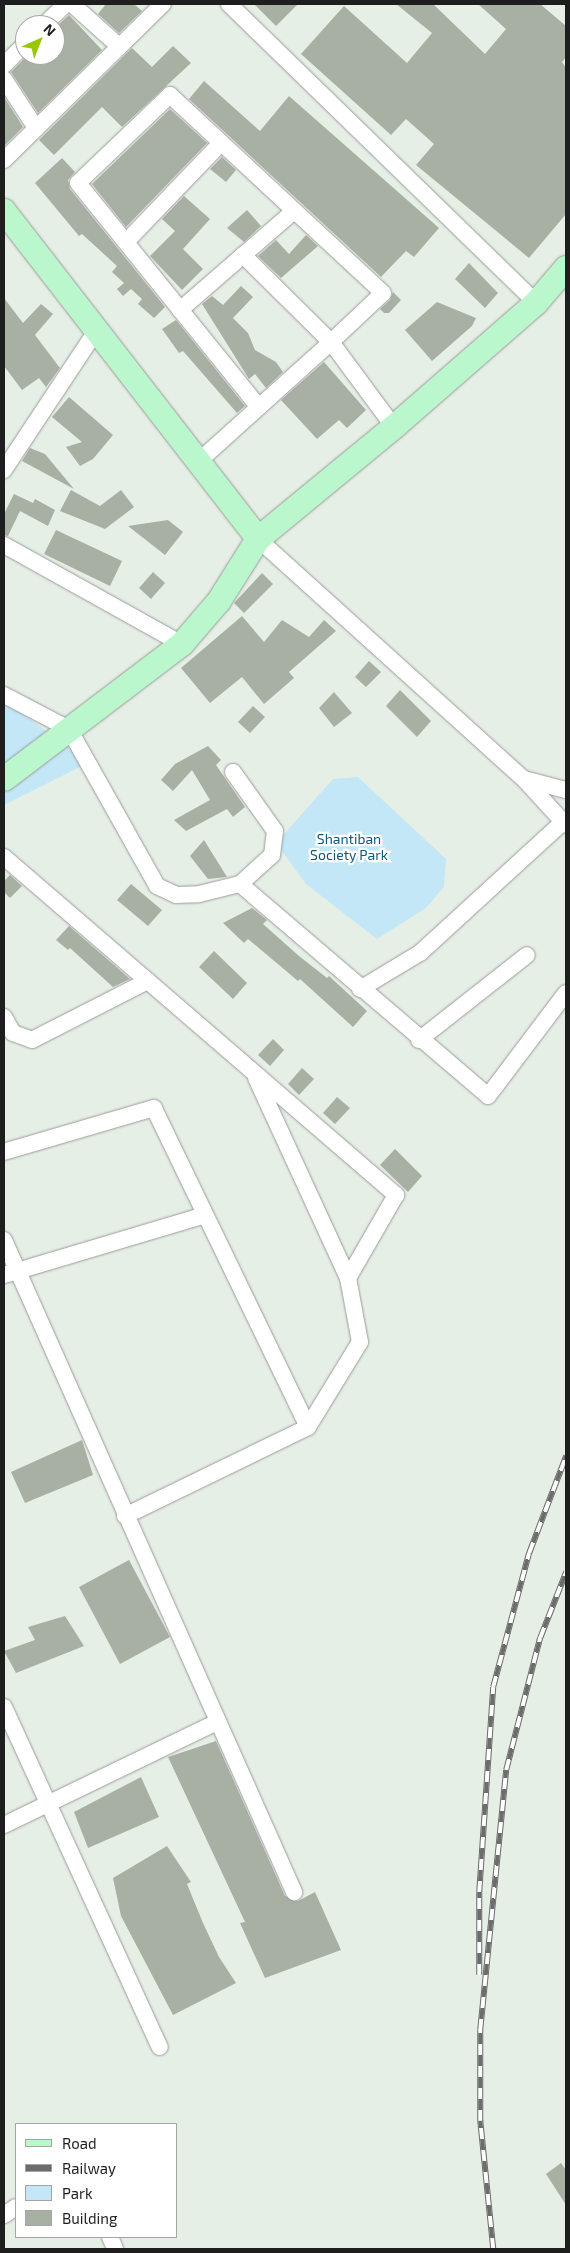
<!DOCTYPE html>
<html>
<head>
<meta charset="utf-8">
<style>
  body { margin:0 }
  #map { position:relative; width:570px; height:2253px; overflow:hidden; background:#e6efe5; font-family:"Exo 2",sans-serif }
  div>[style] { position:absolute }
  .park>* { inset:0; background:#c3e7f7 }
  .building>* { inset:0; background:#a8b0a4 }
  .roads { filter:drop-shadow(0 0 1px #9b9b9b) drop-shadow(0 0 1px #9b9b9b) }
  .street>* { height:16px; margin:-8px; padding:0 8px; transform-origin:8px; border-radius:8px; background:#fff }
  .secondary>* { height:24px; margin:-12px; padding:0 12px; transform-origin:12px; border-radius:12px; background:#baf7cc }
  .rail>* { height:5.5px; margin-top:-2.75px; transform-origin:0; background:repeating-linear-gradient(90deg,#fff 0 11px,#6c6c6c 0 22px); box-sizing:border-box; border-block:1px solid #6c6c6c }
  span { translate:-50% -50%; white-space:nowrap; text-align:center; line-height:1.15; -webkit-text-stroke:4.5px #fff; paint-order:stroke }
  .park-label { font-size:14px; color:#0f5879 }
  .frame { position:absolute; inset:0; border:5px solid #1e1e1e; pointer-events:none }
  .legend { position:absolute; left:15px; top:2123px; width:162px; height:115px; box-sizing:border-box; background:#fff; border:1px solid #a5a5a5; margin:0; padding:6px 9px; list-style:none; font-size:15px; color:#1e1e1e }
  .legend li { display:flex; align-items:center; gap:10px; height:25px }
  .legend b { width:25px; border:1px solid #a5a5a5 }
  .north { position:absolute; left:15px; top:15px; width:50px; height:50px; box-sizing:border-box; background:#fff; border:1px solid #a5a5a5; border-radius:50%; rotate:44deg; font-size:14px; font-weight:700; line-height:20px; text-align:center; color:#1e1e1e }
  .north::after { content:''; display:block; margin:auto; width:18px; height:22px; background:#99c607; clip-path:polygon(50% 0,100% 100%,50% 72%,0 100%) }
</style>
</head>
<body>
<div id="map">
  <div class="park">
    <i style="clip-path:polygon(4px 699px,88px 763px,4px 805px)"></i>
    <i style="clip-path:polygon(358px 777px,446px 859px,444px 887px,426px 908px,377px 939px,306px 884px,276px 843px,333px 779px)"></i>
  </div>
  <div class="building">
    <i style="clip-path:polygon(106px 4px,134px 4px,142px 11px,119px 33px,98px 14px)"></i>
    <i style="clip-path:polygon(254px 4px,298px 4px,276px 26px)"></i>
    <i style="clip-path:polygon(396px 4px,433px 4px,485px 54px,506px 29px,478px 4px,540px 4px,566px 26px,566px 57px,562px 62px,566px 68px,566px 214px,529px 258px,416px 165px,434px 144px,406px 119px,391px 135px,301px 54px,344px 6px,407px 63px,432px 33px)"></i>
    <i style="clip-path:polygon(69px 15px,102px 50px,38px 113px,11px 72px,28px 55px,55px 55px,55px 28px)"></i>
    <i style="clip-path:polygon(173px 46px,191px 63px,122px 127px,102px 107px,54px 155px,39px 140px,132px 48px,152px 67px)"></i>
    <i style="clip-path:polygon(204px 81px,260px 131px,289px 96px,439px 228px,414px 257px,406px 251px,381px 277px,189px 99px)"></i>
    <i style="clip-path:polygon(4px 97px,23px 127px,4px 146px)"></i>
    <i style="clip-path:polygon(170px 109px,207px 143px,126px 227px,92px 184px)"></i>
    <i style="clip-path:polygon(222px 157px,236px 170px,226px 182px,210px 169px)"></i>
    <i style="clip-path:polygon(62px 158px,75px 172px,68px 180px,70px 189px,165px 307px,154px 318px,138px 304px,142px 299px,131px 289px,123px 296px,117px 289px,124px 283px,112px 272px,117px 266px,82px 234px,79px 236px,35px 183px)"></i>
    <i style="clip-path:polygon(184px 196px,210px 219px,183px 249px,203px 269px,182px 290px,150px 256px,175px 231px,162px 219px)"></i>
    <i style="clip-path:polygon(247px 210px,261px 226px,244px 242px,227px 228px)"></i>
    <i style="clip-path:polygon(306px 235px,318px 246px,281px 278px,258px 256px,276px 240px,289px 254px)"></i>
    <i style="clip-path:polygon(469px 263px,498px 293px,485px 308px,455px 279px)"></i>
    <i style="clip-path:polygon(241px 286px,253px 297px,233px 318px,248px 333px,255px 350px,276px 362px,283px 372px,266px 388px,255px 374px,249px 379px,202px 304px,212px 296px,223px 305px)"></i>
    <i style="clip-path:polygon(393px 292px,401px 300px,389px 313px,384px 313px,380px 309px,390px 300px)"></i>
    <i style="clip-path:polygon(4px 298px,23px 323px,41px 304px,53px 314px,35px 335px,60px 368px,46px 387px,39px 378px,22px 390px,4px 366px)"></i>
    <i style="clip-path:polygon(437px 302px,476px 318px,472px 326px,432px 361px,405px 330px)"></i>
    <i style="clip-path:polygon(176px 320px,245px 406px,237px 413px,183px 351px,179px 353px,162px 329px)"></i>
    <i style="clip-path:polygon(324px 362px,366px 410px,347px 428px,339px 420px,317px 439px,281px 400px)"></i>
    <i style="clip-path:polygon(69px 397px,113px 435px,93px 459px,80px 466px,66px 447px,82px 442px,52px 417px)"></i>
    <i style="clip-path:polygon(30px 448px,45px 454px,74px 489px,22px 461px)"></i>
    <i style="clip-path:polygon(71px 490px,100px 506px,121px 490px,134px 507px,105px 529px,60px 511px)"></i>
    <i style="clip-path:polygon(14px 494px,33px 503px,35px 499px,55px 510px,48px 526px,20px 511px,8px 536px,4px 535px,4px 514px)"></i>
    <i style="clip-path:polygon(168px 520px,183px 532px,165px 555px,128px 526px)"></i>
    <i style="clip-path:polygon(56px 530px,122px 561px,110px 586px,44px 554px)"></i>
    <i style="clip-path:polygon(153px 572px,165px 583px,151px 599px,139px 588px)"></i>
    <i style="clip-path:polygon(262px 573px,273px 584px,244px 613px,234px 603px)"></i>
    <i style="clip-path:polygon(242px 616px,264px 642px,282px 620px,309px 637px,324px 620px,336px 631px,289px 672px,294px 678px,264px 704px,242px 677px,210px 703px,181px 668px)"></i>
    <i style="clip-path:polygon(369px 661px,381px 672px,366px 687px,355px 677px)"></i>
    <i style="clip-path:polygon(400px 690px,431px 721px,417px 737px,386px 706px)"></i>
    <i style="clip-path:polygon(334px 692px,352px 713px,334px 727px,319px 708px)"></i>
    <i style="clip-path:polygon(253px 706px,265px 717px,250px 733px,238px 722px)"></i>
    <i style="clip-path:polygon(208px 746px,221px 760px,216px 765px,245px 807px,233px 817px,227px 809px,186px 831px,174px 820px,210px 800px,192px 770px,173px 791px,161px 780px,175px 764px)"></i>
    <i style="clip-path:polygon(204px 840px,227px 877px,208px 879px,190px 856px)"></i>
    <i style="clip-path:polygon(10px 875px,22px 886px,10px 898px,4px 892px,4px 881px)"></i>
    <i style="clip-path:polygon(131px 884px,162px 910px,148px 926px,117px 900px)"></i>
    <i style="clip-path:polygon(252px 908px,267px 920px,263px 924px,299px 956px,327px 978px,329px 976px,367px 1011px,353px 1027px,300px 979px,298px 981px,248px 939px,244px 943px,223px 923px)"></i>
    <i style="clip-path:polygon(69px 926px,130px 979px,113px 987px,70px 948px,68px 950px,56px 940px)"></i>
    <i style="clip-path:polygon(214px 951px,247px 983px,233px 999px,199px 967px)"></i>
    <i style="clip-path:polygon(273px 1039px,284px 1050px,270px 1066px,258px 1055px)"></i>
    <i style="clip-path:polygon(302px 1068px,314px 1079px,299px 1095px,288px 1084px)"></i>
    <i style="clip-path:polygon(337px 1097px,350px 1108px,335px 1124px,323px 1113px)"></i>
    <i style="clip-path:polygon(395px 1149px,422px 1176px,408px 1192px,380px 1165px)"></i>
    <i style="clip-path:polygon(82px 1440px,93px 1475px,25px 1503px,11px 1472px)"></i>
    <i style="clip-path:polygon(129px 1560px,170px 1637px,120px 1664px,79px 1587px)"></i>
    <i style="clip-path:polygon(65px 1616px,84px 1646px,16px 1673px,4px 1651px,35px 1640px,28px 1627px)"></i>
    <i style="clip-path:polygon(216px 1741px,285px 1896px,298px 1901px,315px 1892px,341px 1950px,265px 1978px,240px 1923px,245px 1922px,168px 1757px)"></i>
    <i style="clip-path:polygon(141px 1777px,159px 1817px,88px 1848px,74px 1812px)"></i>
    <i style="clip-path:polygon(167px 1846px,191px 1882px,187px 1884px,203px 1923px,219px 1957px,236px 1983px,173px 2015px,121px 1916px,113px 1878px)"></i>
    <i style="clip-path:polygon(561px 2163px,566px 2170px,566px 2205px,546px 2174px)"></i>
  </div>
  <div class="roads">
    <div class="street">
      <i style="left:72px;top:4px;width:64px;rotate:41.9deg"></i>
      <i style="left:229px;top:4px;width:429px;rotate:44.2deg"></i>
      <i style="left:44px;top:25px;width:30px;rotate:-44deg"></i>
      <i style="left:4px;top:65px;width:30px;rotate:-45deg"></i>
      <i style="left:4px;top:79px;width:59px;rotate:56.9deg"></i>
      <i style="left:4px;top:160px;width:223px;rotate:-44.5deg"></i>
      <i style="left:126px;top:242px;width:137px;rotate:-46.2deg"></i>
      <i style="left:243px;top:255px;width:124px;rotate:44.7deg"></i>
      <i style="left:331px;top:342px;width:106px;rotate:53.5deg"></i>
      <i style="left:180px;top:310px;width:151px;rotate:-41deg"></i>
      <i style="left:199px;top:461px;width:178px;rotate:-42deg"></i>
      <i style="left:331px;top:342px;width:71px;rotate:-43.3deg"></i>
      <i style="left:383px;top:293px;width:291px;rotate:-137.1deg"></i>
      <i style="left:170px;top:95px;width:127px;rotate:136.3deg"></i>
      <i style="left:78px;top:183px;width:288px;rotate:51.1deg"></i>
      <i style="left:4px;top:470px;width:167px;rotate:-56.5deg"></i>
      <i style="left:258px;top:539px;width:358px;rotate:42.1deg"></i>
      <i style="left:524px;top:779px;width:62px;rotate:47.6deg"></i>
      <i style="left:4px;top:545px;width:204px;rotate:29.1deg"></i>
      <i style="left:4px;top:695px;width:73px;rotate:27.6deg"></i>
      <i style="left:69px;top:729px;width:180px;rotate:60.7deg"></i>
      <i style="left:157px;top:886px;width:21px;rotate:25deg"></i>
      <i style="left:176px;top:895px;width:23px;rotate:-2deg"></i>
      <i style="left:199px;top:894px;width:42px;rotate:-13.7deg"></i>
      <i style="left:240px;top:884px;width:326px;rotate:40.5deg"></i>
      <i style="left:488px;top:1096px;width:129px;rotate:-52.9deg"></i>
      <i style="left:233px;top:772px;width:72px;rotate:54.6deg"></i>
      <i style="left:275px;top:831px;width:24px;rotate:97deg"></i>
      <i style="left:272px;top:855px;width:43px;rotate:137.8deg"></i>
      <i style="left:524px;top:779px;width:43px;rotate:14.7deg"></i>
      <i style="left:4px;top:857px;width:518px;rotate:40.77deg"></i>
      <i style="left:396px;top:1195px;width:96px;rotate:120deg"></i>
      <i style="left:348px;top:1278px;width:65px;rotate:79.4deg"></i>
      <i style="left:360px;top:1342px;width:100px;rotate:121.5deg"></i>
      <i style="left:308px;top:1427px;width:354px;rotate:-115.8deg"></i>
      <i style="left:154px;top:1108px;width:156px;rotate:163.7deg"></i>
      <i style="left:360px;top:989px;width:70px;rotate:-31deg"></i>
      <i style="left:420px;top:953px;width:198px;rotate:-42.5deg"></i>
      <i style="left:4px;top:1017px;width:18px;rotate:61deg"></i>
      <i style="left:13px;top:1033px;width:20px;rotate:20deg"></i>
      <i style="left:32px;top:1040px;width:130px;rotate:-27deg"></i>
      <i style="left:419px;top:1040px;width:137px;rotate:-38.2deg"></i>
      <i style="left:256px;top:1078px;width:220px;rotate:65.3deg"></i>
      <i style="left:4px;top:1240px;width:714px;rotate:66.02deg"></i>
      <i style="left:4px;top:1275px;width:210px;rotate:-16.6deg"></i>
      <i style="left:125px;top:1516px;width:203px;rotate:-25.9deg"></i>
      <i style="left:4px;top:1707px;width:374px;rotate:65.4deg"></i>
      <i style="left:4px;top:1825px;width:237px;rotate:-25.8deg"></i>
      <i style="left:4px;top:2215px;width:14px;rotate:-34deg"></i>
      <i style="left:110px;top:2237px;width:13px;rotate:67deg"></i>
    </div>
    <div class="secondary">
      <i style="left:4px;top:211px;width:415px;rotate:52.2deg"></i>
      <i style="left:258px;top:539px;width:73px;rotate:122.2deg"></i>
      <i style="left:219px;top:601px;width:57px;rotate:130.7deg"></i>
      <i style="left:182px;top:644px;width:223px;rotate:142.8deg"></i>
      <i style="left:258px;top:539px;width:176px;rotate:-39.5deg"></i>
      <i style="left:394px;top:427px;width:189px;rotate:-41.1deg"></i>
      <i style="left:536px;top:303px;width:46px;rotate:-49.4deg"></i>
    </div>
  </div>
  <div class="rail">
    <i style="left:479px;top:1975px;width:83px;rotate:-90deg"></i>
    <i style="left:479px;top:1892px;width:205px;rotate:-86.1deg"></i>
    <i style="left:493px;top:1687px;width:139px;rotate:-75deg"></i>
    <i style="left:529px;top:1553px;width:104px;rotate:-69.1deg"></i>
    <i style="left:493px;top:2249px;width:129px;rotate:-95.8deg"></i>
    <i style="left:480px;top:2121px;width:91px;rotate:-90deg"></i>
    <i style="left:480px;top:2030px;width:261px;rotate:-84.3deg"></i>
    <i style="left:506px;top:1770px;width:136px;rotate:-75.6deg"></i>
    <i style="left:540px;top:1638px;width:71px;rotate:-68.5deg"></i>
  </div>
  <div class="park-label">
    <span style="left:349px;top:847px">Shantiban<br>Society Park</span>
  </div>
  <div class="frame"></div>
  <ul class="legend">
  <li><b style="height:6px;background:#baf7cc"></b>Road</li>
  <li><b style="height:6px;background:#6c6c6c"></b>Railway</li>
  <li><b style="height:14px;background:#c3e7f7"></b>Park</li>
  <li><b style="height:14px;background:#a8b0a4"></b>Building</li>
  </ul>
  <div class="north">N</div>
</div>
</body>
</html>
